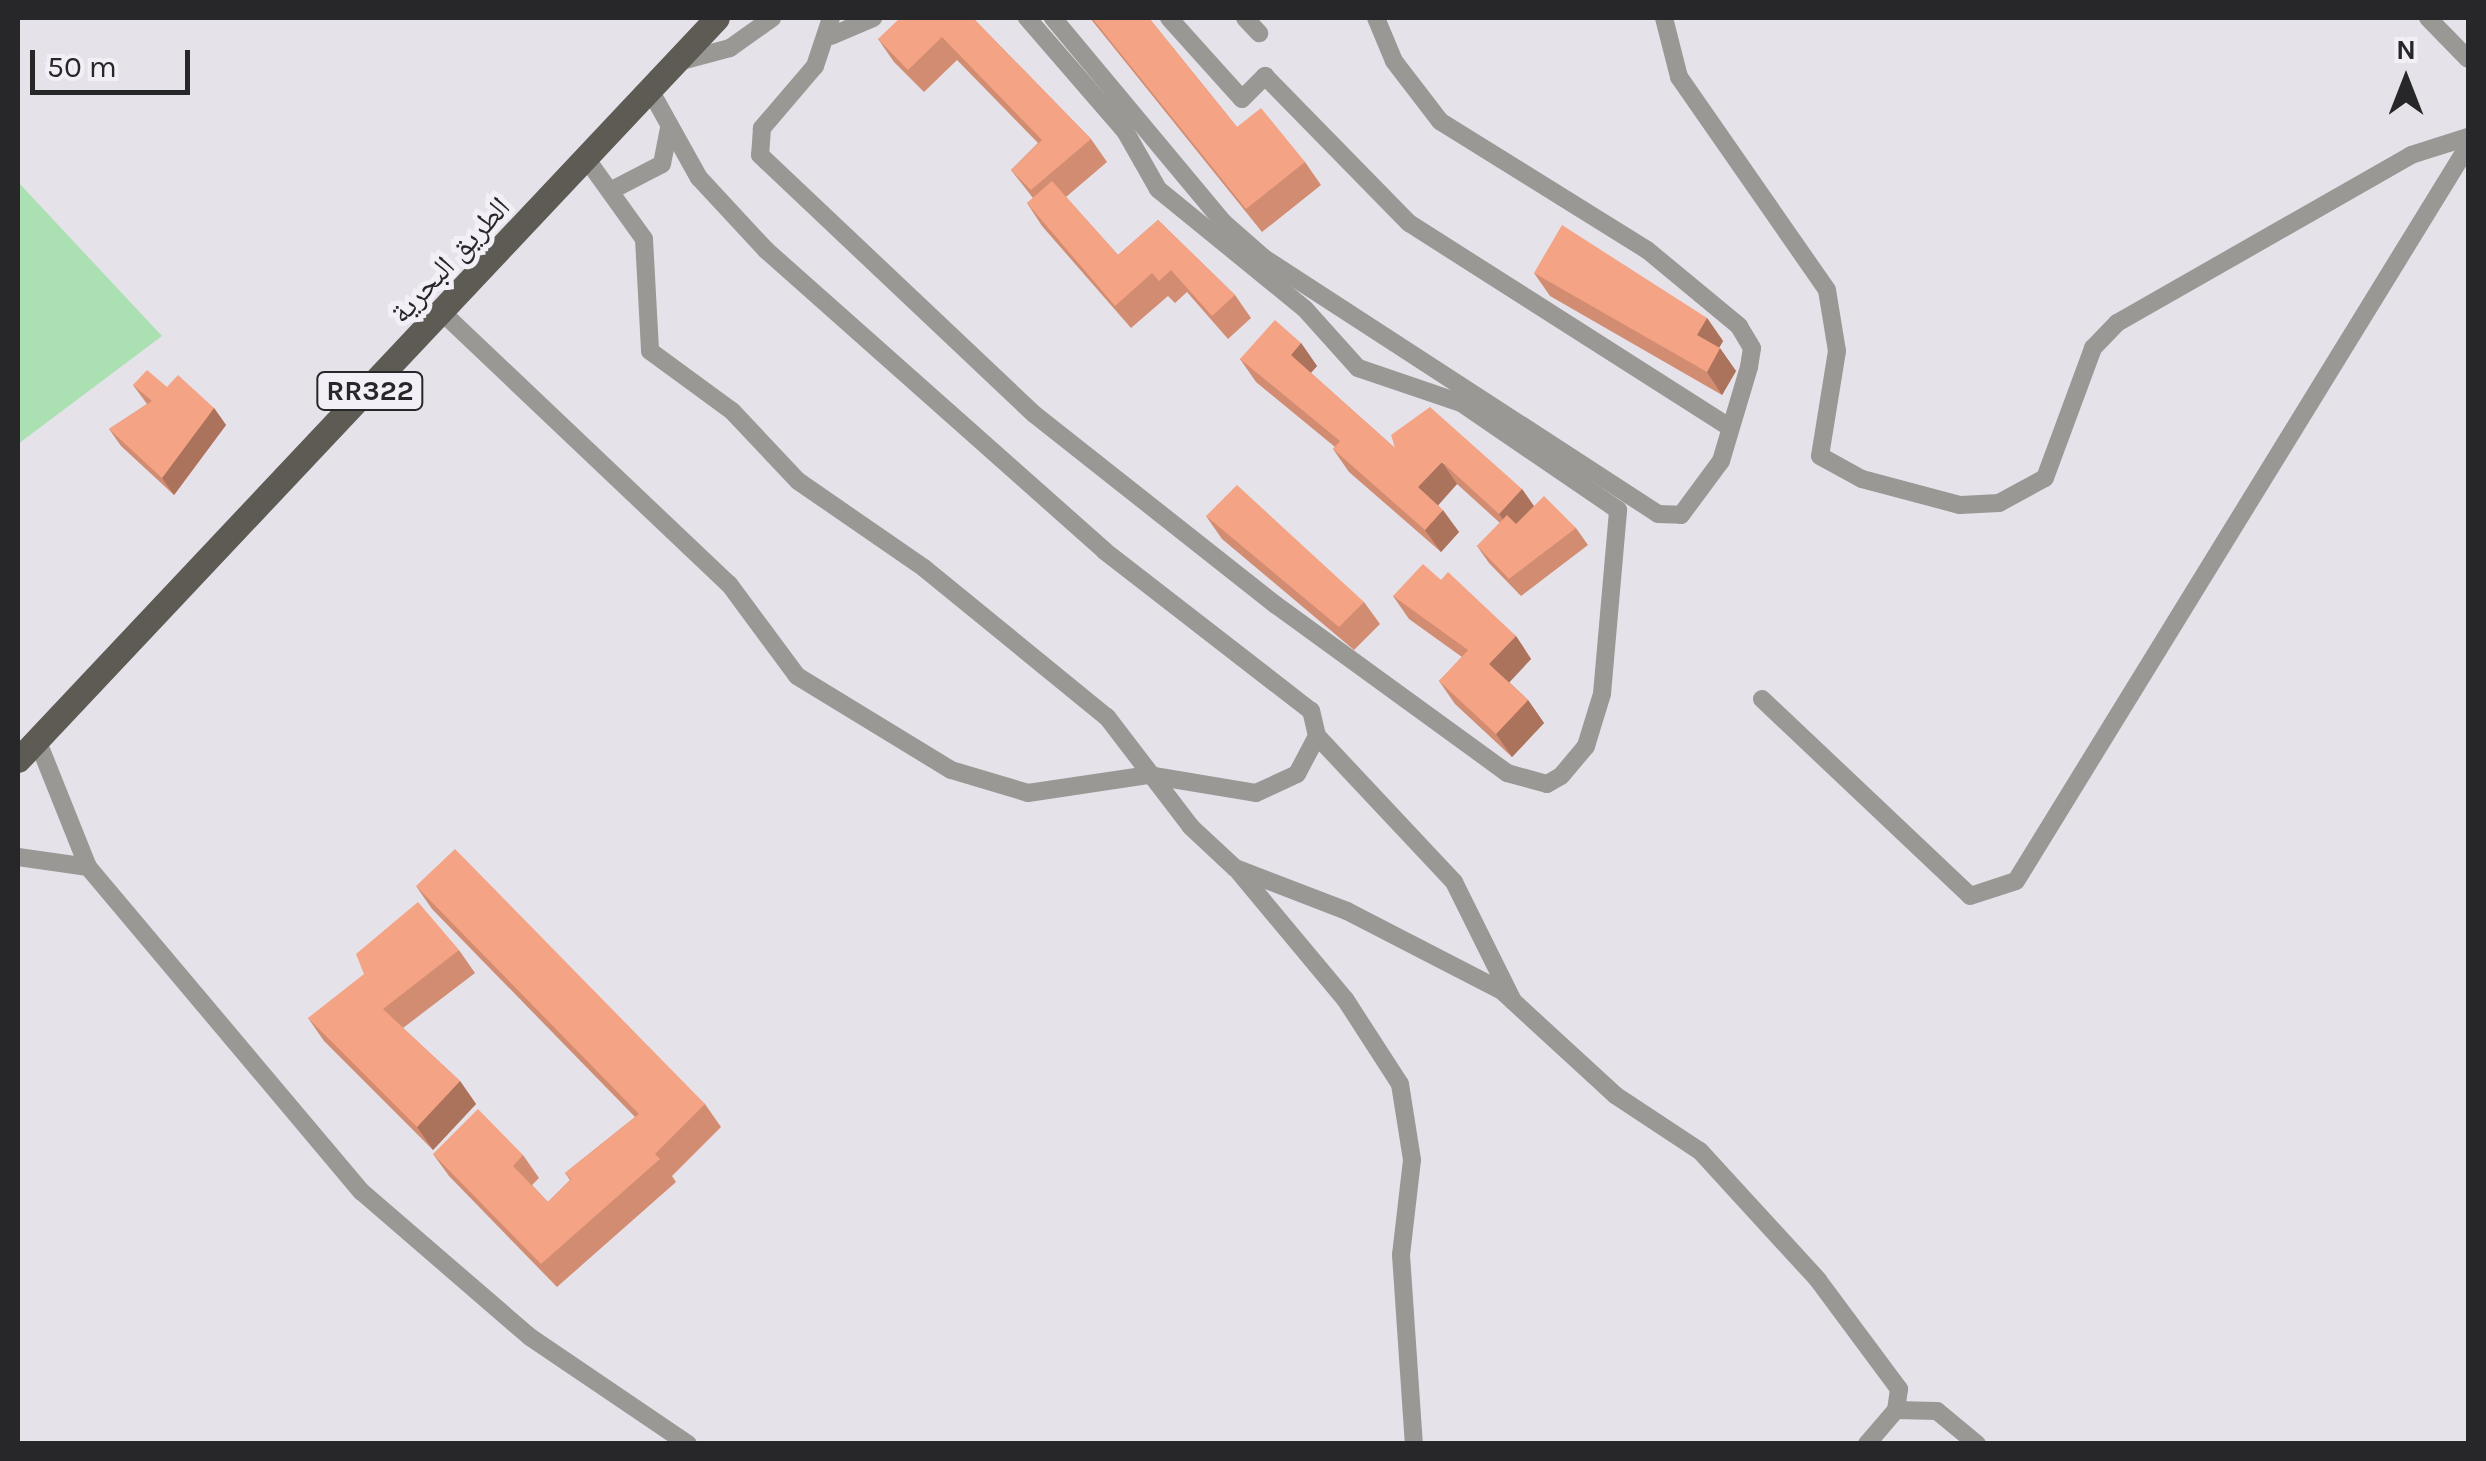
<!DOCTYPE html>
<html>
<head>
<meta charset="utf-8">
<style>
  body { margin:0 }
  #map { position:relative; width:2486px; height:1461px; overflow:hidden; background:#e6e2ea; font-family:Karla,"Noto Naskh Arabic",sans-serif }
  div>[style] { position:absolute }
  .green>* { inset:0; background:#abe0b2 }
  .street>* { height:18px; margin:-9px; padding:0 9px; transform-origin:9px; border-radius:9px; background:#9a9895 }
  .primary>* { height:25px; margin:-12.5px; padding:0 12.5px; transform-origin:12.5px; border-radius:12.5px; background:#5e5b55 }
  .wall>* { inset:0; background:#d28c72 }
  .shaded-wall>* { inset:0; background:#ab725c }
  .building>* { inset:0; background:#f4a384 }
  span { translate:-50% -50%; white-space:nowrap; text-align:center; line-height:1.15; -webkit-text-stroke:10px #f3eff7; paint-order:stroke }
  .shield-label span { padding:2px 8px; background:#f3eff7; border:2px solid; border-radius:8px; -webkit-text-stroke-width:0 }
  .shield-label { font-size:28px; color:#272629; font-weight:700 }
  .street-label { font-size:30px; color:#272629 }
  .frame { position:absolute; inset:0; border:20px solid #272629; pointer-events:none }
  .north { position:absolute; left:2356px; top:30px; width:100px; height:100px; -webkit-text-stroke:8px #f3eff7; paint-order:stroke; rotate:0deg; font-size:28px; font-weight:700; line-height:40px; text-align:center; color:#272629 }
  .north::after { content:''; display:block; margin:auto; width:35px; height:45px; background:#272629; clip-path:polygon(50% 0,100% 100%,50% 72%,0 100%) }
  .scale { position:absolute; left:30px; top:50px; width:160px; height:45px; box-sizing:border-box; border:5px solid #272629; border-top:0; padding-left:12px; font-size:30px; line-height:35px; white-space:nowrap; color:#272629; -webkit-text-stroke:8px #f3eff7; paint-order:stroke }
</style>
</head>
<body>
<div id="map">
  <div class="green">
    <i style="clip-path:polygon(18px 182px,162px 336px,18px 444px)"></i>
  </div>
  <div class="street">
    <i style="left:831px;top:18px;width:51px;rotate:108.4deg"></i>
    <i style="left:815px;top:66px;width:82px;rotate:130.5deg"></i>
    <i style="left:762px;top:128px;width:27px;rotate:94deg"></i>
    <i style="left:760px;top:155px;width:377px;rotate:43.4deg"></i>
    <i style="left:1034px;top:414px;width:308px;rotate:38.3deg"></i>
    <i style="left:1276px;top:605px;width:286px;rotate:36deg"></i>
    <i style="left:1507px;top:773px;width:41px;rotate:15.4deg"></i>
    <i style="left:1547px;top:784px;width:16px;rotate:-30deg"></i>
    <i style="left:1561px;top:776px;width:39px;rotate:-50deg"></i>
    <i style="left:1586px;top:746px;width:54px;rotate:-72.9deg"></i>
    <i style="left:1602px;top:694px;width:185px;rotate:-85deg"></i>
    <i style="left:1618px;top:510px;width:190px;rotate:-145.7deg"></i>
    <i style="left:1461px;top:403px;width:109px;rotate:-161.2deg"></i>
    <i style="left:1358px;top:368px;width:79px;rotate:-131.9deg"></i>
    <i style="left:1305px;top:309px;width:190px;rotate:-140.8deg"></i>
    <i style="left:1158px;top:189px;width:67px;rotate:-119.6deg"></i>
    <i style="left:1125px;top:131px;width:150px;rotate:-130.9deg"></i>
    <i style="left:1053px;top:18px;width:266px;rotate:50.2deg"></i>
    <i style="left:1223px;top:222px;width:55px;rotate:41.3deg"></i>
    <i style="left:1264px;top:258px;width:470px;rotate:33deg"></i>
    <i style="left:1658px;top:514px;width:23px;rotate:2deg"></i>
    <i style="left:1681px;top:515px;width:67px;rotate:-53.5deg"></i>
    <i style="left:1721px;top:461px;width:98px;rotate:-73.4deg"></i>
    <i style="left:1749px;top:367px;width:19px;rotate:-81deg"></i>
    <i style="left:1752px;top:348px;width:26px;rotate:-121deg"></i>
    <i style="left:1739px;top:326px;width:119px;rotate:-140.4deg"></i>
    <i style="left:1647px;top:250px;width:244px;rotate:-148.1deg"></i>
    <i style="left:1440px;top:121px;width:76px;rotate:-127.5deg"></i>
    <i style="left:1394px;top:61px;width:47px;rotate:-112.7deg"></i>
    <i style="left:1169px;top:18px;width:109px;rotate:48deg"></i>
    <i style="left:1242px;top:99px;width:33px;rotate:-45deg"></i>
    <i style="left:1265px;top:76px;width:206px;rotate:45.6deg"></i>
    <i style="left:1409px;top:223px;width:378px;rotate:32.5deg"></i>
    <i style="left:1245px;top:18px;width:21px;rotate:47deg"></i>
    <i style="left:1664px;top:18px;width:61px;rotate:75.7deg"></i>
    <i style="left:1679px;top:77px;width:259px;rotate:55.2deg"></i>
    <i style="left:1827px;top:290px;width:62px;rotate:80.7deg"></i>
    <i style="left:1837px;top:351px;width:106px;rotate:99.2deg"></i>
    <i style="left:1820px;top:456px;width:48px;rotate:28.7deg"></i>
    <i style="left:1862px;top:479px;width:101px;rotate:14.9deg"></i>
    <i style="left:1960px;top:505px;width:39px;rotate:-3deg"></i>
    <i style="left:1999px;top:503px;width:52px;rotate:-28.5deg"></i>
    <i style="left:2045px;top:478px;width:139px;rotate:-69.7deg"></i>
    <i style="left:2093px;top:348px;width:35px;rotate:-46deg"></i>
    <i style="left:2117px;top:323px;width:339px;rotate:-29.7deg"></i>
    <i style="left:2411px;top:155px;width:60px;rotate:-17.5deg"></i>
    <i style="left:2428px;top:18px;width:57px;rotate:45.7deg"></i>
    <i style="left:831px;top:36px;width:46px;rotate:-23.2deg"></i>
    <i style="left:674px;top:63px;width:58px;rotate:-15deg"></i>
    <i style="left:730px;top:48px;width:52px;rotate:-35.5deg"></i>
    <i style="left:588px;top:161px;width:96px;rotate:54.3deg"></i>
    <i style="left:644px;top:239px;width:112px;rotate:86.9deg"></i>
    <i style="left:650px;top:351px;width:102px;rotate:36.2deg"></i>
    <i style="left:732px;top:411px;width:96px;rotate:46.7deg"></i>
    <i style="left:798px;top:481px;width:153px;rotate:34.6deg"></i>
    <i style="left:924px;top:568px;width:236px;rotate:39.2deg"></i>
    <i style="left:1107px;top:717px;width:138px;rotate:52.6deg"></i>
    <i style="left:1191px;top:827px;width:60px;rotate:43deg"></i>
    <i style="left:1235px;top:868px;width:120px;rotate:21deg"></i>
    <i style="left:1347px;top:911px;width:174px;rotate:27.3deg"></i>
    <i style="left:1502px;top:991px;width:154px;rotate:42.6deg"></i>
    <i style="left:1615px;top:1095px;width:102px;rotate:33.4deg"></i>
    <i style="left:1700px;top:1151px;width:175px;rotate:47.5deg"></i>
    <i style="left:1818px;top:1280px;width:136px;rotate:53.4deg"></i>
    <i style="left:1899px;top:1389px;width:21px;rotate:98deg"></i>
    <i style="left:1896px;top:1410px;width:45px;rotate:130.5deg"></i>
    <i style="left:612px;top:190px;width:56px;rotate:-27.5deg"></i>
    <i style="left:662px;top:164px;width:36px;rotate:-79deg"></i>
    <i style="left:444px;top:314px;width:393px;rotate:43.5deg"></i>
    <i style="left:729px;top:584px;width:114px;rotate:53.5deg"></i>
    <i style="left:797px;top:676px;width:180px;rotate:31.4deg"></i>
    <i style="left:951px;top:770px;width:80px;rotate:16.6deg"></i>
    <i style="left:1028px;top:793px;width:121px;rotate:-8.5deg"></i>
    <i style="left:1148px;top:775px;width:109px;rotate:9.5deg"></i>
    <i style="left:1256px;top:793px;width:45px;rotate:-24.9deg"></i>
    <i style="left:1297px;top:774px;width:43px;rotate:-62.2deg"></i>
    <i style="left:1317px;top:736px;width:26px;rotate:-103deg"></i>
    <i style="left:1311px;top:711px;width:261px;rotate:-142.2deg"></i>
    <i style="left:1105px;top:551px;width:453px;rotate:-138.4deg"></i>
    <i style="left:766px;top:250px;width:98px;rotate:-132.9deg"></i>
    <i style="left:699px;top:178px;width:101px;rotate:-119.1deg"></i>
    <i style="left:1762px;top:699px;width:286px;rotate:43.4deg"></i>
    <i style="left:1970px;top:896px;width:48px;rotate:-18.1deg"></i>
    <i style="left:2016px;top:881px;width:863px;rotate:-58.41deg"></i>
    <i style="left:1317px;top:736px;width:200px;rotate:46.8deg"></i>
    <i style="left:1454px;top:882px;width:133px;rotate:63.6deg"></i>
    <i style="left:38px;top:742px;width:135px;rotate:68.2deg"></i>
    <i style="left:88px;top:867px;width:425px;rotate:49.9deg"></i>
    <i style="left:362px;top:1192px;width:222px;rotate:40.8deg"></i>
    <i style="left:530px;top:1337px;width:191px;rotate:34.1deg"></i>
    <i style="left:18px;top:857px;width:71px;rotate:8.1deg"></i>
    <i style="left:1239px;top:872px;width:165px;rotate:50.2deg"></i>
    <i style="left:1345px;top:999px;width:101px;rotate:57.1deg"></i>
    <i style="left:1400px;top:1084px;width:77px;rotate:81deg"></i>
    <i style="left:1412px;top:1160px;width:96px;rotate:96.6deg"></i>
    <i style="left:1401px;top:1255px;width:189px;rotate:86.1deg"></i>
    <i style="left:1896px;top:1410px;width:41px;rotate:1.4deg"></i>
    <i style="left:1937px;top:1411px;width:52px;rotate:39.5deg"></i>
  </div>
  <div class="primary">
    <i style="left:18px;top:760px;width:1019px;rotate:-46.71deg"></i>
  </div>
  <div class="wall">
    <i style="clip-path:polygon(973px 18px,1091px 139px,1107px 162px,1066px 197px,1118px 255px,1158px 220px,1235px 295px,1251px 318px,1228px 339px,1187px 292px,1175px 303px,1168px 296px,1131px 328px,1042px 226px,1027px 203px,1033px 198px,1011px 170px,1038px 143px,957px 60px,924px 92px,894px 62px,878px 39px)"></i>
    <i style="clip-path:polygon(1090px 18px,1149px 18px,1237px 127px,1305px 162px,1321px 185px,1262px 232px)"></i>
    <i style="clip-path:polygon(1534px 273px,1707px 318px,1723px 341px,1719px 348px,1736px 371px,1722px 395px,1550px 296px)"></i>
    <i style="clip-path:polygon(1301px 343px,1317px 366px,1311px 373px,1395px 448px,1522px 489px,1534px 506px,1576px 528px,1588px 545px,1521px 596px,1489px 563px,1477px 546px,1500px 523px,1457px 484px,1438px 505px,1459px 532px,1441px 552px,1349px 472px,1333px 449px,1335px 447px,1256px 382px,1240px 359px)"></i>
    <i style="clip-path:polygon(133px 385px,167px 387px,214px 408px,226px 425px,174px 495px,121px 446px,109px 429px,147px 404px)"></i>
    <i style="clip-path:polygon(1206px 516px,1364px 602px,1380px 624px,1354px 650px,1222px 539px)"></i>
    <i style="clip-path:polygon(1441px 580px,1516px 636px,1531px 659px,1509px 682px,1528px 700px,1544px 723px,1512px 757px,1455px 704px,1439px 681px,1462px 657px,1409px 619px,1393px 596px)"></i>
    <i style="clip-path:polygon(416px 886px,705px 1104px,721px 1127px,672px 1176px,676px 1182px,557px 1287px,449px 1176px,433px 1154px,523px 1155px,539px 1178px,532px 1185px,548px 1202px,570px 1180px,565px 1173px,635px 1117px,432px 909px)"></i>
    <i style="clip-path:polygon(459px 950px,475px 973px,403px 1028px,460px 1081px,476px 1104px,433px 1150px,324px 1041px,308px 1018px)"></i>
  </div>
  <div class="shaded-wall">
    <i style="clip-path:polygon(1707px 318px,1723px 341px,1713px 358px,1697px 335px)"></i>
    <i style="clip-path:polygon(1301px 343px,1317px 366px,1307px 377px,1291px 355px)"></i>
    <i style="clip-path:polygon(1720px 348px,1736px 371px,1722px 395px,1707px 372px)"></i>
    <i style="clip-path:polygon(214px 408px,226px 425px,174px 495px,162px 478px)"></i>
    <i style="clip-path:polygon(1442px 462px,1457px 484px,1434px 510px,1418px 487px)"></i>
    <i style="clip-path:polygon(1522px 489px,1538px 512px,1515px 536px,1499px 514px)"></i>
    <i style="clip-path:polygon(1443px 510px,1459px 532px,1441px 552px,1425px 530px)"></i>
    <i style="clip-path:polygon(1516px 636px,1531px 659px,1505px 687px,1489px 664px)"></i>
    <i style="clip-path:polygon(1528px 700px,1544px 723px,1512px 757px,1496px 734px)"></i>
    <i style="clip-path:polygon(460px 1081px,476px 1104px,433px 1150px,417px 1127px)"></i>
  </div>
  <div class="building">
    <i style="clip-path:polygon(900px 18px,973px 18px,1091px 139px,1031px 190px,1011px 170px,1042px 140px,942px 37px,908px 70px,878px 39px)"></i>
    <i style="clip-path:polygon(1092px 18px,1149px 18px,1237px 127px,1261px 108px,1305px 162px,1246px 209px)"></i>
    <i style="clip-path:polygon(1052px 181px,1118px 255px,1158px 220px,1235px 295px,1212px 316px,1171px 270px,1159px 281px,1152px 273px,1115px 306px,1027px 203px)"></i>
    <i style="clip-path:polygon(1562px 225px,1707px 318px,1697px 335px,1720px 348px,1707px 372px,1534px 273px)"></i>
    <i style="clip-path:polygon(1275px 320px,1301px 343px,1291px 355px,1395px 448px,1391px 435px,1430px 407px,1522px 489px,1499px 514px,1442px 462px,1418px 487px,1443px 510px,1425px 530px,1333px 449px,1340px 441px,1240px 359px)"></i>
    <i style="clip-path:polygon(147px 370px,167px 387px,178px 375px,214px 408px,162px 478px,109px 429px,152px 401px,133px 385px)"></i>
    <i style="clip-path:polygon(1237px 485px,1364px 602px,1339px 627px,1206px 516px)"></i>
    <i style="clip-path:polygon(1544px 496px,1576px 528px,1509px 579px,1477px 546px,1507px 515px,1516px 524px)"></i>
    <i style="clip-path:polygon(1423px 564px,1441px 580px,1448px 572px,1516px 636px,1489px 664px,1528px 700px,1496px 734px,1439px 681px,1468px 650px,1393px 596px)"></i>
    <i style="clip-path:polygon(455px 849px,705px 1104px,655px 1154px,660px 1159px,541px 1264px,433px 1154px,478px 1109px,523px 1155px,513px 1166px,548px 1202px,571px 1179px,565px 1173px,639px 1114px,416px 886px)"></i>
    <i style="clip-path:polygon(418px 902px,459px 950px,383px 1009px,460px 1081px,417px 1127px,308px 1018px,364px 974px,356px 954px)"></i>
  </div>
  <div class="shield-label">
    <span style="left:370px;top:391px">RR322</span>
  </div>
  <div class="street-label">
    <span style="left:450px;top:260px;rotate:-47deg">الطريق البحرية</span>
  </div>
  <div class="frame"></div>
  <div class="north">N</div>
  <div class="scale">50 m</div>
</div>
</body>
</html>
